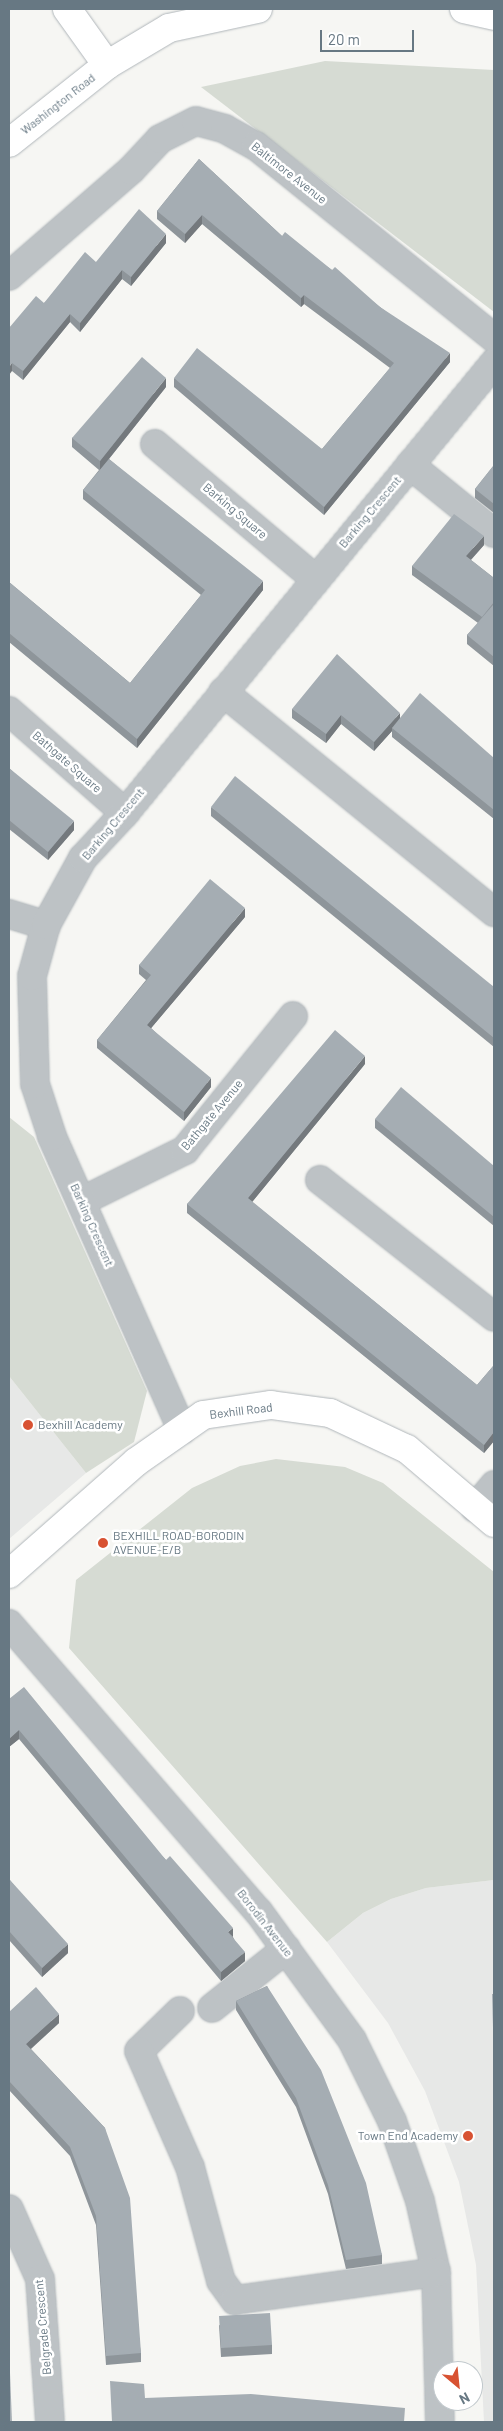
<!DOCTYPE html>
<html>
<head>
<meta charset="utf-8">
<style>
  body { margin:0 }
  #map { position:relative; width:503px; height:2431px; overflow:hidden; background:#f6f6f3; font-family:Barlow,sans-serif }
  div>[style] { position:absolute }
  .built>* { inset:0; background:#e7e8e7 }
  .green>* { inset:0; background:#d6dbd3 }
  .roads { filter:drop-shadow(0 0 1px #b0b6ba) drop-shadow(0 0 1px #b0b6ba) }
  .street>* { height:28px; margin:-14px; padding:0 14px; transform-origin:14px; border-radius:14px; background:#bdc2c5 }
  .secondary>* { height:28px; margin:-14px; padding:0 14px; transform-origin:14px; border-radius:14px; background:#fff }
  .wall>* { inset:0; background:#8e959a }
  .shaded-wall>* { inset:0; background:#74797d }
  .building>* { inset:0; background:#a5adb3 }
  .dots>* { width:14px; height:14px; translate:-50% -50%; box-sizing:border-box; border:2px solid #fff; border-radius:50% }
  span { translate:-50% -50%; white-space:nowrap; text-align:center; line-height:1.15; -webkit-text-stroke:5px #fff; paint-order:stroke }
  .street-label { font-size:12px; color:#677883 }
  .poi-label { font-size:12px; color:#677883 }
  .left { translate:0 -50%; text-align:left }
  .right { translate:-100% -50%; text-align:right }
  .frame { position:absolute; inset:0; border:10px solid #677883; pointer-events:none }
  .north { position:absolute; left:433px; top:2361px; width:50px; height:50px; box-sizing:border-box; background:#fff; border:1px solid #c2c9cd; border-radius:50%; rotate:152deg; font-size:14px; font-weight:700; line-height:20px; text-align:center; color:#677883 }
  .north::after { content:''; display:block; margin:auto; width:18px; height:22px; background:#d85232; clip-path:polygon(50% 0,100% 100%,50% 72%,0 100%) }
  .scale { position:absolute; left:320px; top:30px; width:94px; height:22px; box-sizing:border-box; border:2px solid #677883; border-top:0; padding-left:6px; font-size:15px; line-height:18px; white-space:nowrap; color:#677883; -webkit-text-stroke:4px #fff; paint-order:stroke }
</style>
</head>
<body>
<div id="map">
  <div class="built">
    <i style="clip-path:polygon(9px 1376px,86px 1473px,9px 1539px)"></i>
    <i style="clip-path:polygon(494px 1880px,494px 2422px,484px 2422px,476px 2265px,459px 2182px,425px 2091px,388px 2023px,327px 1942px,363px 1913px,391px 1899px,426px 1888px)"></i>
  </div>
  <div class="green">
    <i style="clip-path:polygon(325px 61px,494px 70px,494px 312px,201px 87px)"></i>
    <i style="clip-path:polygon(9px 1117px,34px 1137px,147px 1391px,134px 1442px,86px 1473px,9px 1376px)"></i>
    <i style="clip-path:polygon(276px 1459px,345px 1467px,383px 1483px,494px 1572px,494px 1880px,426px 1888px,391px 1899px,363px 1913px,327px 1942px,69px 1648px,76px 1580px,192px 1488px,240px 1466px)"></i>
  </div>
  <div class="roads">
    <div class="street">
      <i style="left:9px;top:276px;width:162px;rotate:-41deg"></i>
      <i style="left:131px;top:170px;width:42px;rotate:-46.9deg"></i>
      <i style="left:160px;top:139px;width:40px;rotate:-26.6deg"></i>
      <i style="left:196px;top:121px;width:30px;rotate:15deg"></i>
      <i style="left:225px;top:129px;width:35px;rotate:29deg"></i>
      <i style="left:256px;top:146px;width:306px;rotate:38.9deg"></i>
      <i style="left:155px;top:444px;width:208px;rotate:40.1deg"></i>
      <i style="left:410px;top:465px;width:108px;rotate:39deg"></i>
      <i style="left:223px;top:692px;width:349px;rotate:39.1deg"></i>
      <i style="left:9px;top:711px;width:154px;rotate:41.3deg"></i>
      <i style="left:9px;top:914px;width:39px;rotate:17deg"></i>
      <i style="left:320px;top:1180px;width:221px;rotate:38.2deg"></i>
      <i style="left:82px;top:1201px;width:115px;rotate:-26.3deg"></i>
      <i style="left:185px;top:1150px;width:172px;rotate:-51.1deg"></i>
      <i style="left:182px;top:1430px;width:321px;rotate:-113.9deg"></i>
      <i style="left:52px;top:1136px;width:55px;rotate:-108.1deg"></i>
      <i style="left:35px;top:1084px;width:108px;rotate:-91.6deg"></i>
      <i style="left:32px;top:976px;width:53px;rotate:-74.6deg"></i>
      <i style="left:46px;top:925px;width:77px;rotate:-61.1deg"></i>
      <i style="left:83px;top:858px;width:62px;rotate:-47deg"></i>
      <i style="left:125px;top:813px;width:582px;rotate:-50.65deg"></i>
      <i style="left:475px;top:1508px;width:30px;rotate:-50deg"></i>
      <i style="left:9px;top:1624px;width:380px;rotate:49.1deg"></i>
      <i style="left:258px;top:1911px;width:160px;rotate:53.9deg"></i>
      <i style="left:352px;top:2040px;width:90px;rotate:63.7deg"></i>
      <i style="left:392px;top:2121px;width:85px;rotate:70.7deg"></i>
      <i style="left:420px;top:2201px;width:73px;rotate:77.3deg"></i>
      <i style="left:436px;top:2272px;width:150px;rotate:88.5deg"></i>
      <i style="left:212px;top:2008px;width:95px;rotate:-38.6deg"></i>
      <i style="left:180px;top:2011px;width:57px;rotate:135.7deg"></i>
      <i style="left:139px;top:2051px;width:127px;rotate:66.3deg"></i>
      <i style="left:190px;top:2167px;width:118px;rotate:74.8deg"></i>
      <i style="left:221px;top:2281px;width:24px;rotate:54deg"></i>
      <i style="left:235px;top:2300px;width:203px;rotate:-7.9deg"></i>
      <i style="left:9px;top:2209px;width:77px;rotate:66.1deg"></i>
      <i style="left:40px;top:2279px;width:143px;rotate:86deg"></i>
    </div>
    <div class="secondary">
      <i style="left:67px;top:9px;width:69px;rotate:54.5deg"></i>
      <i style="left:464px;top:9px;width:31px;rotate:13deg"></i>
      <i style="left:9px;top:143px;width:125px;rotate:-38.5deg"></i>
      <i style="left:107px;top:65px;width:72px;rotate:-30.8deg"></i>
      <i style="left:169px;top:28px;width:91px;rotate:-12.1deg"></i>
      <i style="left:9px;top:1574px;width:169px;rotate:-41.4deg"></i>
      <i style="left:136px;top:1462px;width:82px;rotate:-35deg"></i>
      <i style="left:203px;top:1415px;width:69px;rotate:-8.4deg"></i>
      <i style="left:271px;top:1405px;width:60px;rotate:7.7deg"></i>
      <i style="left:330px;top:1413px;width:85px;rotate:25.1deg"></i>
      <i style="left:407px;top:1449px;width:114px;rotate:40.4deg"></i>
    </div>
  </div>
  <div class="wall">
    <i style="clip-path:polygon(199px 159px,282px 236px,332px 270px,380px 307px,450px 362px,324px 515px,174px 387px,174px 378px,322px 449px,390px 368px,304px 304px,301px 307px,202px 224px,185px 243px,157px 219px,157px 211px)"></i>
    <i style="clip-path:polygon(166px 243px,131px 286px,122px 279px,80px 332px,70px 322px,23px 380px,12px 371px,9px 328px,44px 303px,96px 262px)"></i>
    <i style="clip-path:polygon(166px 387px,109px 459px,263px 590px,137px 748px,9px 642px,9px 582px,130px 683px,201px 595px,83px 499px,83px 490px,99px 470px,72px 447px,72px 438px)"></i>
    <i style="clip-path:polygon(494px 465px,494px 513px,475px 498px,475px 489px)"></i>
    <i style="clip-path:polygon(484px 545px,471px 560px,494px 578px,494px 666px,467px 644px,467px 635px,478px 623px,412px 575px,412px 566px)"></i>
    <i style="clip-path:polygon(292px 709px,400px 718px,494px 758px,494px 819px,392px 737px,392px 731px,374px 751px,341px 724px,326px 743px,292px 718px)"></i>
    <i style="clip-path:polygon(9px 768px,74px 830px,48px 860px,9px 829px)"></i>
    <i style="clip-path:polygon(211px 807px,494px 987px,494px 1047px,211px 816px)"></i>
    <i style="clip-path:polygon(245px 917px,151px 1028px,211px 1087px,184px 1121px,97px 1048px,97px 1040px,146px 980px,139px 974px,139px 965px)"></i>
    <i style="clip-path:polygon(365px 1064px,252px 1202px,477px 1385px,494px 1365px,494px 1441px,484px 1453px,187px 1213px,187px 1204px)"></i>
    <i style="clip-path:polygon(375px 1119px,494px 1166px,494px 1226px,375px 1128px)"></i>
    <i style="clip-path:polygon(9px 1699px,166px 1860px,233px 1937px,245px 1961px,221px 1981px,19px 1739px,9px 1747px)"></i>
    <i style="clip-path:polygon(9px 1879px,68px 1953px,42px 1977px,9px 1940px)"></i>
    <i style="clip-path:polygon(267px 1986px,382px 2255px,382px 2264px,346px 2269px,328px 2194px,296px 2107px,236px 2010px,236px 2001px)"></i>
    <i style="clip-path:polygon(9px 2012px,59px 2023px,31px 2049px,105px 2128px,141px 2353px,141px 2362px,106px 2365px,96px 2225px,70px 2156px,9px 2090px)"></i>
    <i style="clip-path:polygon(219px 2325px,272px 2345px,272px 2354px,221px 2357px)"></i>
  </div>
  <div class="shaded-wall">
    <i style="clip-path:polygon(202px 215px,202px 224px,185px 243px,185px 234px)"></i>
    <i style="clip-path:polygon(166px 234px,166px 243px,131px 286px,131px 277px)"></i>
    <i style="clip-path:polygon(122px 270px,122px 279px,80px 332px,80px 323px)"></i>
    <i style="clip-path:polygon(304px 295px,304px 304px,301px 307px,301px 298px)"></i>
    <i style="clip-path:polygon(70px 314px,70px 322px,23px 380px,23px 371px)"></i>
    <i style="clip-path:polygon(450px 353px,450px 362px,324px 515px,324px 507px)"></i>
    <i style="clip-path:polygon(12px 363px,12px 371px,9px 375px,9px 367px)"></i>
    <i style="clip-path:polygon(166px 378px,166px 387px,100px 470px,100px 461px)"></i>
    <i style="clip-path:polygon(484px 536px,484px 545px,466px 565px,466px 556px)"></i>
    <i style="clip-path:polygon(263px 581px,263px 590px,137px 748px,137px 739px)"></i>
    <i style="clip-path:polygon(400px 713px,400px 722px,392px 728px,392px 731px,374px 751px,374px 742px)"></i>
    <i style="clip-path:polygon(341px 715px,341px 724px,326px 743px,326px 734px)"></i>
    <i style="clip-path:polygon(74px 821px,74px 830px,48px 860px,48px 852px)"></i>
    <i style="clip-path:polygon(245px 908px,245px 917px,147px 1033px,147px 1025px)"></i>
    <i style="clip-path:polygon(365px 1056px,365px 1064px,248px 1207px,248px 1198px)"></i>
    <i style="clip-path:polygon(211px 1078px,211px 1087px,184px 1121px,184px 1112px)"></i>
    <i style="clip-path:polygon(494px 1432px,494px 1441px,484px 1453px,484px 1445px)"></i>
    <i style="clip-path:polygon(19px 1730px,19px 1739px,9px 1747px,9px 1739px)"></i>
    <i style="clip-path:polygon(233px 1928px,233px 1937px,228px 1932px)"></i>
    <i style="clip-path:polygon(68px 1944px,68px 1953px,42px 1977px,42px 1968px)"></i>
    <i style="clip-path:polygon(245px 1952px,245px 1961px,221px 1981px,221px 1972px)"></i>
    <i style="clip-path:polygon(59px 2014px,59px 2023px,26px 2053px,26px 2044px)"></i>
  </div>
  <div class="building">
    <i style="clip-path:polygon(199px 159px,282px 236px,285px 232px,332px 270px,335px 267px,380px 307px,450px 353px,324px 507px,174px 378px,197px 348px,322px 449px,394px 363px,304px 295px,301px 298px,202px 215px,185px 234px,157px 211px)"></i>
    <i style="clip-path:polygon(139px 209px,166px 234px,131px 277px,122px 270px,80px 323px,70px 314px,23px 371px,12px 363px,9px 367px,9px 328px,36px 296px,44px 303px,85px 252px,96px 262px)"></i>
    <i style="clip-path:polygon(142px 357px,166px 378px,100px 461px,72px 438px)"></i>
    <i style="clip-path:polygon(109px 459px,263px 581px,137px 739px,9px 633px,9px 582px,130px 683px,205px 590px,83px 490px)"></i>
    <i style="clip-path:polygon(494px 465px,494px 504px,475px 489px)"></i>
    <i style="clip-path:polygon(454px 514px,484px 536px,466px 556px,494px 578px,494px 602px,482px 617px,412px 566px)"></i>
    <i style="clip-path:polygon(493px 605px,494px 606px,494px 657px,467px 635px)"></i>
    <i style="clip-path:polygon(337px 654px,400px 713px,374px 742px,341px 715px,326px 734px,292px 709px)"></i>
    <i style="clip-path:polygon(420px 693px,494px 758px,494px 810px,392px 728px)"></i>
    <i style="clip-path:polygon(9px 768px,74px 821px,48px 852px,9px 820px)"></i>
    <i style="clip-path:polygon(235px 776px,494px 987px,494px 1038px,211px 807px)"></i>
    <i style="clip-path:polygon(210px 879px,245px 908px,147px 1025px,211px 1078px,184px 1112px,97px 1040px,151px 975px,139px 965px)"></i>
    <i style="clip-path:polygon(335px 1030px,365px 1056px,248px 1198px,477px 1385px,494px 1365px,494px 1432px,484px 1445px,187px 1204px)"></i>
    <i style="clip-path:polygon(401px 1087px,494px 1166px,494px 1217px,375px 1119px)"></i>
    <i style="clip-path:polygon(24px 1687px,166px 1860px,170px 1856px,233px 1928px,228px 1932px,245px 1952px,221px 1972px,19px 1730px,9px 1739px,9px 1699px)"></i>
    <i style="clip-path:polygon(9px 1879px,68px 1944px,42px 1968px,9px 1931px)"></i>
    <i style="clip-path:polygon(267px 1986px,321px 2070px,366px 2183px,382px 2255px,346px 2260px,328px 2185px,296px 2098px,236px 2001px)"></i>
    <i style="clip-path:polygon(36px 1987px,59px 2014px,26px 2044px,105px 2128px,130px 2198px,141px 2353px,106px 2356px,96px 2216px,70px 2147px,9px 2081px,9px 2012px)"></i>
    <i style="clip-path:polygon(492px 1994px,494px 1994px,494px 2061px)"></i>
    <i style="clip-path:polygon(270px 2313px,272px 2345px,221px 2348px,219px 2316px)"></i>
    <i style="clip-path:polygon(9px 2373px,10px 2373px,12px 2422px,9px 2422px)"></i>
    <i style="clip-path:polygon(110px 2381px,144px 2384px,145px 2398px,251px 2394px,405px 2408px,404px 2422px,112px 2422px)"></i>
  </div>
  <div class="dots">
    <i style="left:28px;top:1425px;background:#d85232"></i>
    <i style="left:103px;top:1543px;background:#d85232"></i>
    <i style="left:468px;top:2136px;background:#d85232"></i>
  </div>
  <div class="street-label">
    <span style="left:58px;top:104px;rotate:-38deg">Washington Road</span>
    <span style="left:289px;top:173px;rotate:38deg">Baltimore Avenue</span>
    <span style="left:235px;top:511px;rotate:40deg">Barking Square</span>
    <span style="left:370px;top:512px;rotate:-50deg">Barking Crescent</span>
    <span style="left:67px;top:762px;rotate:41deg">Bathgate Square</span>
    <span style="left:113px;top:824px;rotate:-50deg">Barking Crescent</span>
    <span style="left:212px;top:1115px;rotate:-50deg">Bathgate Avenue</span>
    <span style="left:92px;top:1225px;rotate:66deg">Barking Crescent</span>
    <span style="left:241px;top:1411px;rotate:-7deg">Bexhill Road</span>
    <span style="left:265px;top:1923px;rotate:52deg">Borodin Avenue</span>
    <span style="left:43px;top:2327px;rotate:-95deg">Belgrade Crescent</span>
  </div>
  <div class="poi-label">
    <span class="left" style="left:38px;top:1425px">Bexhill Academy</span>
    <span class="left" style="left:113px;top:1543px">BEXHILL ROAD-BORODIN<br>AVENUE-E/B</span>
    <span class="right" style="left:458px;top:2136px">Town End Academy</span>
  </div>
  <div class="frame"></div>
  <div class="north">N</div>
  <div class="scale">20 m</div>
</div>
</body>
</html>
